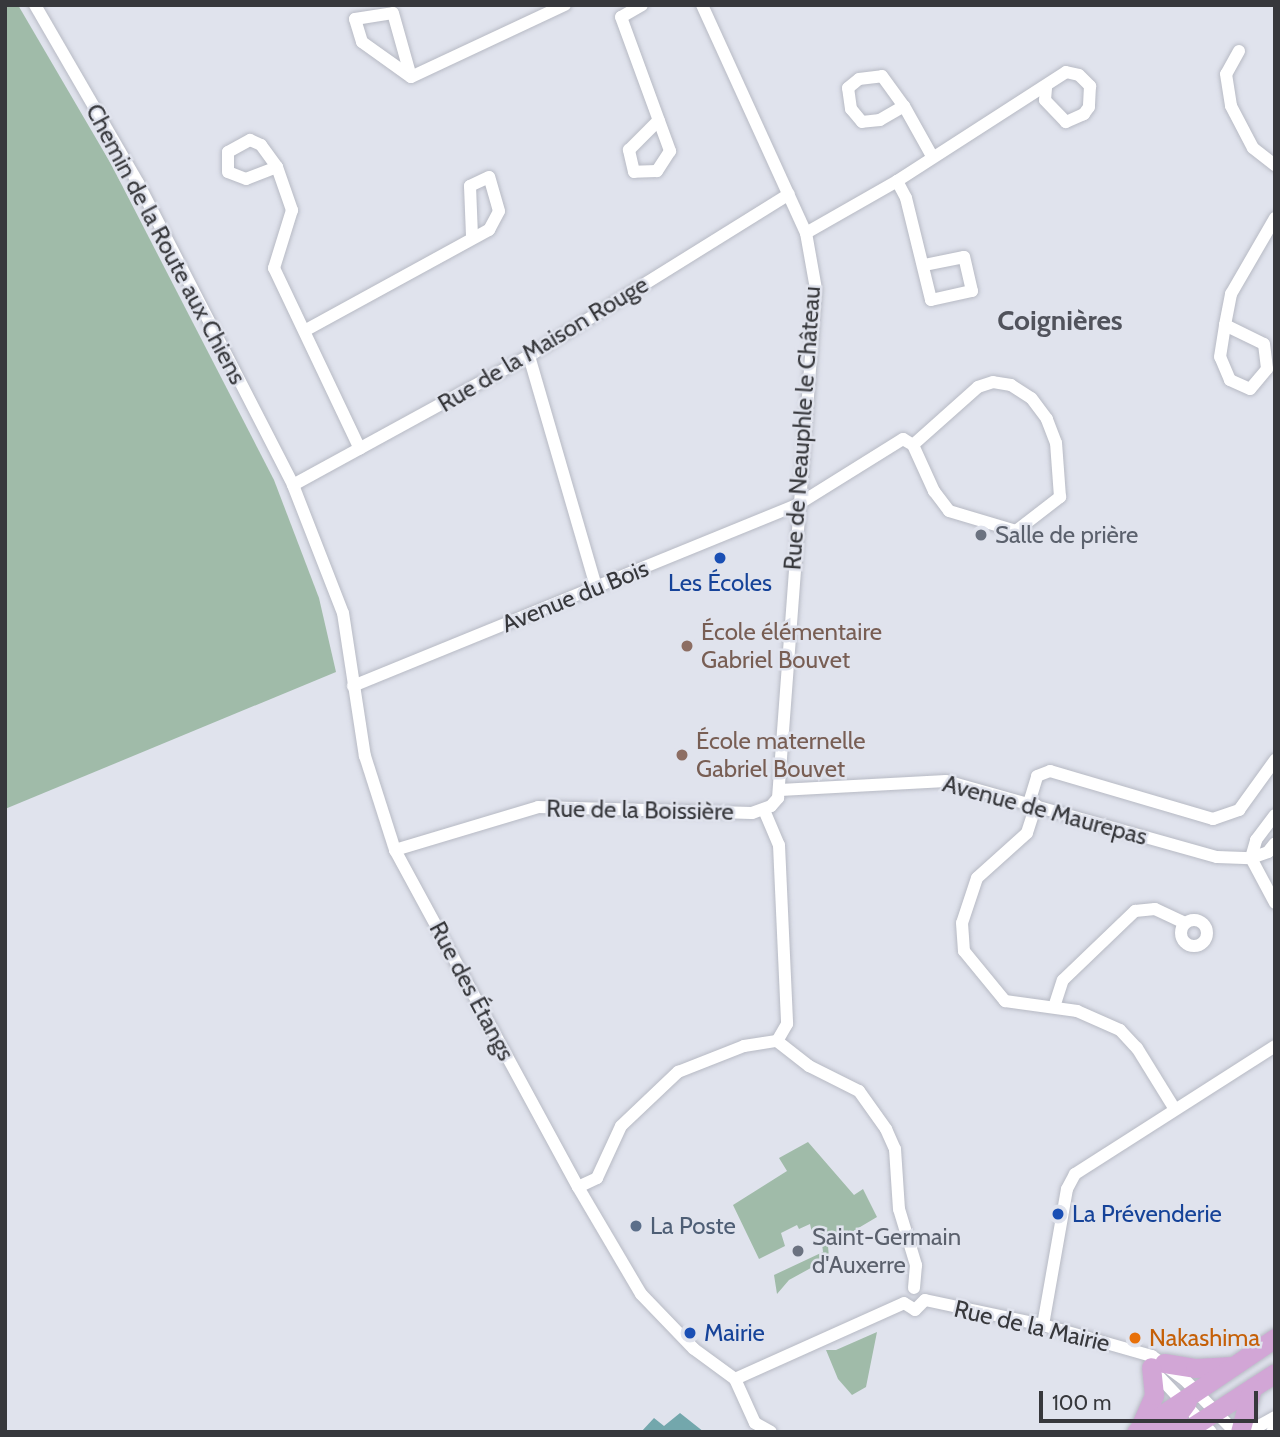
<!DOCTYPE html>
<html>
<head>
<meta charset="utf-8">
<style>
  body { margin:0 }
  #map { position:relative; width:1280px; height:1437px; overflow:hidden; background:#e0e3ed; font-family:Cabin,sans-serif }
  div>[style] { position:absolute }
  .green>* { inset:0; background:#a0bba9 }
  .water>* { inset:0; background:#73a7ac }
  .roads { filter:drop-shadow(0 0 2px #b7bac4) drop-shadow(0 0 2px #b7bac4) }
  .street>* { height:12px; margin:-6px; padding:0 6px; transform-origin:6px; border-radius:6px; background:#fff }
  .street>.ring { margin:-6px; padding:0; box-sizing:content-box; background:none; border:12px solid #fff; border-radius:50% }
  .primary>* { height:19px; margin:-9.5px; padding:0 9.5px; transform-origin:9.5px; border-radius:9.5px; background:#d2a6d6 }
  .dots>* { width:19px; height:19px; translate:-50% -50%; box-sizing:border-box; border:4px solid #e0e3ed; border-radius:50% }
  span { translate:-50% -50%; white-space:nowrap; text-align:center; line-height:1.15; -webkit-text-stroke:5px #e0e3ed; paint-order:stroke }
  .street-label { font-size:24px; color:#37383c }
  .worship-label { font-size:24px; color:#5b616d }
  .left { translate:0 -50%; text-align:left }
  .transit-label { font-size:24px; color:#164399 }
  .education-label { font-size:24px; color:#785e54 }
  .service-label { font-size:24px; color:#4e5e75 }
  .food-label { font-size:24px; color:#c56008 }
  .quarter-label { font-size:28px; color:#51535c; font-weight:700 }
  .frame { position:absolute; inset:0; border:7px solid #37383c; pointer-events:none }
  .scale { position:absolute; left:1039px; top:1391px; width:219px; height:32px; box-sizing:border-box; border:4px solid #37383c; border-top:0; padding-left:9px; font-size:21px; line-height:24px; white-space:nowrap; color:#37383c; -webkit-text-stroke:5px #e0e3ed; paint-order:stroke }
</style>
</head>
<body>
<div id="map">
  <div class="green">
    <i style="clip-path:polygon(5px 5px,18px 5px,111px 164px,274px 480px,319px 598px,336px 672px,5px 809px)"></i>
    <i style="clip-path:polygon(808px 1142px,854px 1195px,863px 1189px,877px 1217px,828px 1246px,829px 1258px,789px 1280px,777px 1294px,774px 1275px,823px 1252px,821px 1235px,812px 1233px,810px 1224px,799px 1229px,797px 1225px,781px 1233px,785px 1246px,759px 1259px,733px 1205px,787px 1171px,779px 1158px)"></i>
    <i style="clip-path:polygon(877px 1332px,866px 1387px,852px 1395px,838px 1379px,826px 1350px,836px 1350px)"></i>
  </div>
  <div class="water">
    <i style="clip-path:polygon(680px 1413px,704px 1432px,641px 1432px,654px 1418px,664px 1426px)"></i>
  </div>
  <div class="roads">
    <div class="street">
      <i style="left:35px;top:5px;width:206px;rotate:59.9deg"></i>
      <i style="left:138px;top:183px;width:339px;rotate:62.8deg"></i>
      <i style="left:293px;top:485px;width:137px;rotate:68.7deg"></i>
      <i style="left:343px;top:613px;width:145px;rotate:81.3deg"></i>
      <i style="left:365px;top:756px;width:99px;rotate:72.3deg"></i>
      <i style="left:395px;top:850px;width:383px;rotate:61.5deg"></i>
      <i style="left:578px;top:1187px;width:124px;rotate:59.5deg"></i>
      <i style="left:641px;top:1294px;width:76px;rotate:46.1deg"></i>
      <i style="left:694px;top:1349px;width:51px;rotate:36.2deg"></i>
      <i style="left:735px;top:1379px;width:48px;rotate:65.6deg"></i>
      <i style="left:755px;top:1423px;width:18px;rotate:29deg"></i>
      <i style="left:642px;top:5px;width:24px;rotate:150deg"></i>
      <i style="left:621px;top:17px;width:143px;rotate:69.9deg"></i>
      <i style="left:670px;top:151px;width:24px;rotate:123deg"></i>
      <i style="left:657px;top:171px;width:23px;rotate:178deg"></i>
      <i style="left:634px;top:172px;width:23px;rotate:-103deg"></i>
      <i style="left:629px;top:150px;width:42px;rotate:-45deg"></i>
      <i style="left:393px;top:13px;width:66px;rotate:74.3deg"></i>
      <i style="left:411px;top:77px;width:60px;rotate:-144.5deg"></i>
      <i style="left:362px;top:42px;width:24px;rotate:-107deg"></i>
      <i style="left:355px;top:19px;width:38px;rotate:-9deg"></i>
      <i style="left:1239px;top:51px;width:26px;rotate:119deg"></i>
      <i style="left:1226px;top:74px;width:32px;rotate:81deg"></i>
      <i style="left:1231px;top:106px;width:47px;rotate:62.4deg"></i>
      <i style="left:1253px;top:148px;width:28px;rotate:38deg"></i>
      <i style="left:411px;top:77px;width:170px;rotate:-25.1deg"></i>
      <i style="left:904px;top:106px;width:28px;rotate:150deg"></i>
      <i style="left:880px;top:120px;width:18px;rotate:174deg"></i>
      <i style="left:862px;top:122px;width:17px;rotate:-130deg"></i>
      <i style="left:851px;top:109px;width:21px;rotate:-98deg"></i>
      <i style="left:848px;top:88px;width:14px;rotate:-39deg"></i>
      <i style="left:859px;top:79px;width:23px;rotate:-7deg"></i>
      <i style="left:882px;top:76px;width:37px;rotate:54deg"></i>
      <i style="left:904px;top:106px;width:57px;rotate:60.8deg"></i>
      <i style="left:277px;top:167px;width:33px;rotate:159deg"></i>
      <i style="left:246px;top:179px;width:19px;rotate:-159deg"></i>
      <i style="left:228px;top:172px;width:20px;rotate:-90deg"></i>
      <i style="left:228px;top:152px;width:25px;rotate:-29deg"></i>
      <i style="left:250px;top:140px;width:12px;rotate:24deg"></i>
      <i style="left:261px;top:145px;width:27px;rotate:54deg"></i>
      <i style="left:277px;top:167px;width:46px;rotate:70.8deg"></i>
      <i style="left:292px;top:210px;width:61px;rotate:107.2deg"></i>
      <i style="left:274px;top:268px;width:200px;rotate:64.6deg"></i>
      <i style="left:897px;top:181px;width:19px;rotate:62deg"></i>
      <i style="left:906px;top:198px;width:105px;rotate:76.2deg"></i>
      <i style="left:931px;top:300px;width:42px;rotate:-12.4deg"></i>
      <i style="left:972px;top:291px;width:35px;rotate:-103deg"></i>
      <i style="left:964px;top:257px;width:41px;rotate:168.7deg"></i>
      <i style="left:806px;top:233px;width:105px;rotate:-29.7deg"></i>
      <i style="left:897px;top:181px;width:201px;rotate:-32.8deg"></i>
      <i style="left:1066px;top:72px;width:13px;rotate:13deg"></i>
      <i style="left:1079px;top:75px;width:16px;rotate:45deg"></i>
      <i style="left:1090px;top:86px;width:21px;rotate:93deg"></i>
      <i style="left:1089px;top:107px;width:9px;rotate:126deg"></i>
      <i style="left:1084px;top:114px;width:20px;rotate:156deg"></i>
      <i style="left:1066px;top:122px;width:30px;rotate:-134deg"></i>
      <i style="left:1045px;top:100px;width:12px;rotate:-85deg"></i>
      <i style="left:1225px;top:325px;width:43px;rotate:26deg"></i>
      <i style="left:1264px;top:344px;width:25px;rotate:83deg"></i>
      <i style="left:1267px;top:369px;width:26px;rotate:130deg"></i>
      <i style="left:1250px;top:389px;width:22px;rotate:-156deg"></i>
      <i style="left:1230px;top:380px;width:25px;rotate:-113deg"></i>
      <i style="left:1220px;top:357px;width:32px;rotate:-81deg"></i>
      <i style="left:1225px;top:325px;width:32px;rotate:-79deg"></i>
      <i style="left:1231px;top:294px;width:88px;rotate:-59.9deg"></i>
      <i style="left:306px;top:330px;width:209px;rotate:-28.7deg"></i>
      <i style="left:489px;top:230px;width:21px;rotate:-62deg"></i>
      <i style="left:499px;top:211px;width:35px;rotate:-106deg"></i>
      <i style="left:489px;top:177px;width:21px;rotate:155deg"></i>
      <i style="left:470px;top:186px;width:50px;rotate:87.7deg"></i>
      <i style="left:529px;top:356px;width:241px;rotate:73.8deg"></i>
      <i style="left:293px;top:485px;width:269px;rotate:-28.7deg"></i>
      <i style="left:529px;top:356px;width:306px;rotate:-31.9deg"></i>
      <i style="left:353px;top:686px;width:479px;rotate:-22.2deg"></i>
      <i style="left:797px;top:505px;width:125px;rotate:-31.9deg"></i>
      <i style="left:903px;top:439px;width:12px;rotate:31deg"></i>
      <i style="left:913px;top:445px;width:51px;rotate:65.5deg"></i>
      <i style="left:934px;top:491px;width:25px;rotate:53deg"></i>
      <i style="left:949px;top:511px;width:70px;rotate:16.6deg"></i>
      <i style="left:1016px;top:531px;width:56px;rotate:-37.7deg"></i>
      <i style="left:1060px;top:497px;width:54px;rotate:-94.2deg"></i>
      <i style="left:1056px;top:443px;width:26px;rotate:-111deg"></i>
      <i style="left:1047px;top:419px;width:26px;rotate:-127deg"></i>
      <i style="left:1031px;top:398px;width:24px;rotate:-147deg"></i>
      <i style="left:1011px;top:385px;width:18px;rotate:-171deg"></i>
      <i style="left:993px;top:382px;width:16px;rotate:162deg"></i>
      <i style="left:978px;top:387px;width:87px;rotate:138.3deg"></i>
      <i style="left:780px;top:790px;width:166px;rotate:-3.1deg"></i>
      <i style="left:946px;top:781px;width:281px;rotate:15.7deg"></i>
      <i style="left:1217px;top:857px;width:34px;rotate:2deg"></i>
      <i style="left:1251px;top:858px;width:18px;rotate:-19deg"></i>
      <i style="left:1268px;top:852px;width:11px;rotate:-52deg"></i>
      <i style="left:1029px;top:803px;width:28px;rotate:-73deg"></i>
      <i style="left:1037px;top:776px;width:14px;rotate:-21deg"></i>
      <i style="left:1050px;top:771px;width:170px;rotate:16.4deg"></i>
      <i style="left:1213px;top:819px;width:28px;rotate:-19deg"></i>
      <i style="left:1239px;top:810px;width:62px;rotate:-54.2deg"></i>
      <i style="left:1036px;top:805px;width:29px;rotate:108deg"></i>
      <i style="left:1027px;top:833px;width:67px;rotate:138deg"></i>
      <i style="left:977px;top:878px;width:47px;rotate:108.4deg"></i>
      <i style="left:962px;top:923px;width:28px;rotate:86deg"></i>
      <i style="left:964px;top:951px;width:65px;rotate:50.6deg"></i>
      <i style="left:1005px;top:1001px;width:73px;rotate:7.9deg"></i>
      <i style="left:1077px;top:1011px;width:47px;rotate:23.8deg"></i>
      <i style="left:1120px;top:1030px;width:25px;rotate:47deg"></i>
      <i style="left:1137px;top:1048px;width:70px;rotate:58.3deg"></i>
      <i style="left:764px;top:810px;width:38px;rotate:67deg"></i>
      <i style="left:779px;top:845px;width:179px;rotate:87.4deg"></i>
      <i style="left:787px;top:1024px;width:20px;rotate:120deg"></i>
      <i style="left:395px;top:850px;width:149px;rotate:-16.7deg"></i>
      <i style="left:538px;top:807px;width:214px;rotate:1.6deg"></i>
      <i style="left:752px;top:813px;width:20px;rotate:-20deg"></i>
      <i style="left:771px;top:806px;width:11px;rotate:-49deg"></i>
      <i style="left:778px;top:798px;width:510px;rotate:-85.73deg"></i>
      <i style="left:816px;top:289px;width:57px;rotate:-100.1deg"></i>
      <i style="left:806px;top:233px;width:251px;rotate:-114.5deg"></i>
      <i style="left:1251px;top:858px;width:51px;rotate:61.9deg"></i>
      <i style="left:1251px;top:858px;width:19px;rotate:-74deg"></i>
      <i style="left:1256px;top:840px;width:31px;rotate:-53deg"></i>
      <i class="ring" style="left:1181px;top:920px;width:14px;height:14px"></i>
      <i style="left:1054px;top:1007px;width:28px;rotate:-72deg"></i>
      <i style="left:1063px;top:980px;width:100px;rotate:-43.8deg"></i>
      <i style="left:1135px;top:911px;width:20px;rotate:-6deg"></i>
      <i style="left:1155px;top:909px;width:33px;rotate:25deg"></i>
      <i style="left:777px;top:1041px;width:41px;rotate:38deg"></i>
      <i style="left:809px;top:1066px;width:56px;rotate:26.6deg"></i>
      <i style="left:859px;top:1091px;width:47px;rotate:54.6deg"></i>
      <i style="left:886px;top:1129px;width:22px;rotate:66deg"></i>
      <i style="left:895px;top:1149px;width:60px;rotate:86.2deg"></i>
      <i style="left:899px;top:1209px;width:59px;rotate:73.1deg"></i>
      <i style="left:916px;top:1265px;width:23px;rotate:95deg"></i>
      <i style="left:578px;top:1187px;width:21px;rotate:-25deg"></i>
      <i style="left:597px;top:1178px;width:57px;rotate:-65.2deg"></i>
      <i style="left:621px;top:1126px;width:79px;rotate:-43.5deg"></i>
      <i style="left:678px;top:1072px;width:71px;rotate:-21.5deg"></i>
      <i style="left:744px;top:1046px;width:33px;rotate:-9deg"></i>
      <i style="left:925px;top:1300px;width:121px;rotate:12deg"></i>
      <i style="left:1043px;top:1325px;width:113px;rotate:15.9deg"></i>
      <i style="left:1152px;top:1356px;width:41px;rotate:36deg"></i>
      <i style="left:1185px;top:1380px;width:72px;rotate:46.1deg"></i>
      <i style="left:904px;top:1303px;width:13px;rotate:32deg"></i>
      <i style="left:915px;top:1310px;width:14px;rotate:-45deg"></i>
      <i style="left:1043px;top:1325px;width:138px;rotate:-80deg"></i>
      <i style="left:1067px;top:1189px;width:17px;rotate:-62deg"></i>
      <i style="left:1075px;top:1174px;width:237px;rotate:-32.6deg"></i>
      <i style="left:1152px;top:1369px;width:86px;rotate:46.9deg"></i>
      <i style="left:735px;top:1379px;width:185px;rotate:-24.2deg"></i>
      <i style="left:1248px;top:1432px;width:31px;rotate:-29deg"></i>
      <i style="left:1272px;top:1432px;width:5px;rotate:-53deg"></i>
    </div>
    <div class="primary">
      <i style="left:1164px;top:1363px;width:31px;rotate:9deg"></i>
      <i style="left:1195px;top:1368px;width:37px;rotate:-3deg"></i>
      <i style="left:1139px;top:1429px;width:37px;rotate:-66deg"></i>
      <i style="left:1154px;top:1395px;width:28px;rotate:-96deg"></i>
      <i style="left:1136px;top:1432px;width:168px;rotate:-34.1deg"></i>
      <i style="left:1165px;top:1432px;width:37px;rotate:-54deg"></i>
      <i style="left:1184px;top:1432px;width:108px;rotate:-33deg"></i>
      <i style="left:1240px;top:1432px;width:46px;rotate:-74.7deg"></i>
    </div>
  </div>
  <div class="dots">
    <i style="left:981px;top:535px;background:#6b7280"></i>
    <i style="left:720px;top:558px;background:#1a4fb4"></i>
    <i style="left:687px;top:646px;background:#8d6e63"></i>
    <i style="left:682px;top:755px;background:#8d6e63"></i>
    <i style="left:1058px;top:1214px;background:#1a4fb4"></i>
    <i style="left:636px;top:1226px;background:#5c6f8a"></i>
    <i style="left:798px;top:1251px;background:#6b7280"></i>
    <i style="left:690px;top:1333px;background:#1a4fb4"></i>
    <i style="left:1135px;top:1338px;background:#e8710a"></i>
  </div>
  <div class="street-label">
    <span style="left:166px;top:244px;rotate:62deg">Chemin de la Route aux Chiens</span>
    <span style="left:543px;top:344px;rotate:-31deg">Rue de la Maison Rouge</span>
    <span style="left:802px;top:428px;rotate:-86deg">Rue de Neauphle le Château</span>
    <span style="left:575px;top:596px;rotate:-22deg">Avenue du Bois</span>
    <span style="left:640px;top:810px;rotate:1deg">Rue de la Boissière</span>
    <span style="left:1045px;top:810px;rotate:15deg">Avenue de Maurepas</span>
    <span style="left:472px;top:991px;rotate:62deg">Rue des Étangs</span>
    <span style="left:1032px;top:1326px;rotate:13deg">Rue de la Mairie</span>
  </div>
  <div class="worship-label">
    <span class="left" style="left:995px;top:535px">Salle de prière</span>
    <span class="left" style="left:812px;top:1251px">Saint-Germain<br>d'Auxerre</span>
  </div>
  <div class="transit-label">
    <span style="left:720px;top:583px">Les Écoles</span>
    <span class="left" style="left:1072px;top:1214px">La Prévenderie</span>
    <span class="left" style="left:704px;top:1333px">Mairie</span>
  </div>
  <div class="education-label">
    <span class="left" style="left:701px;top:646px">École élémentaire<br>Gabriel Bouvet</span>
    <span class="left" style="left:696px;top:755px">École maternelle<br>Gabriel Bouvet</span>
  </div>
  <div class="service-label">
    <span class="left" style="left:650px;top:1226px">La Poste</span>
  </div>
  <div class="food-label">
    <span class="left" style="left:1149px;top:1338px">Nakashima</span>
  </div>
  <div class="quarter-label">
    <span style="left:1060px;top:320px">Coignières</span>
  </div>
  <div class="frame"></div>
  <div class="scale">100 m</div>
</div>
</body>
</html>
